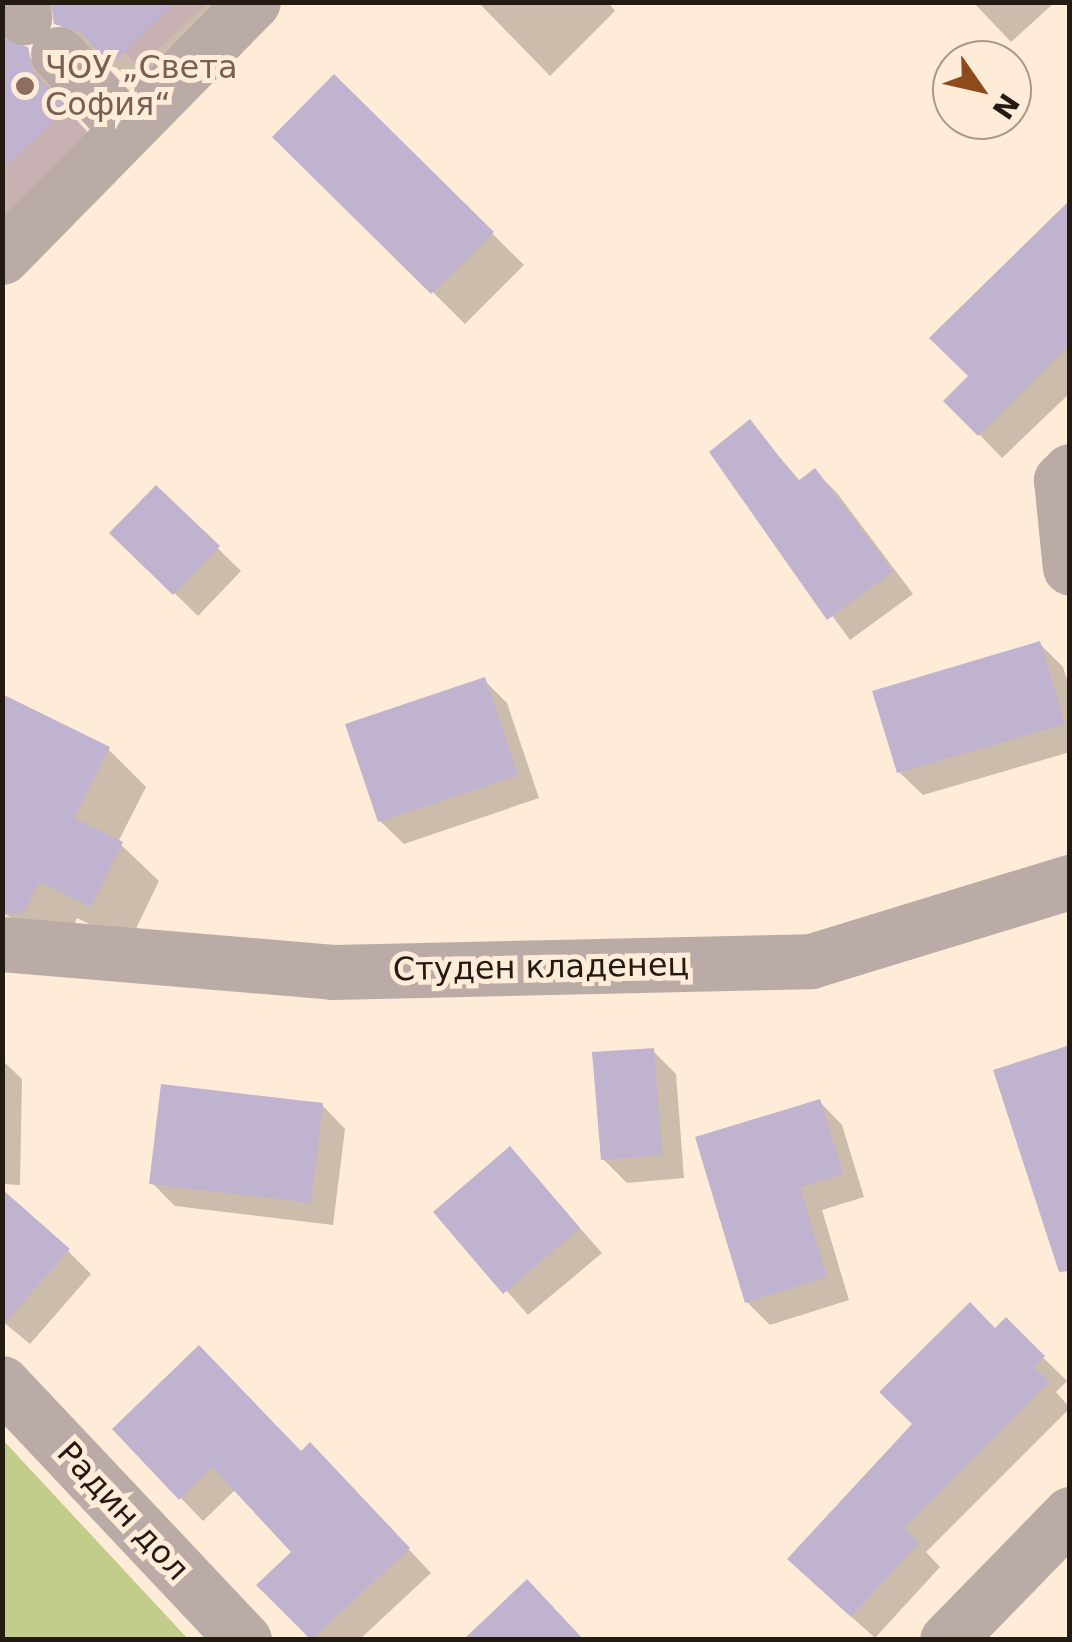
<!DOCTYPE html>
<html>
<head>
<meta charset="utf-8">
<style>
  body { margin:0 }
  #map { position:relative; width:1072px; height:1642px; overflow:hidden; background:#ffecd8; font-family:"DejaVu Sans",sans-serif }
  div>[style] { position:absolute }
  .education>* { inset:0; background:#f9dedf }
  .green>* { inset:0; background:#c2cd8c }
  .shadow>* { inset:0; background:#0003 }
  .building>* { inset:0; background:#c0b3cf }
  .minor>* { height:55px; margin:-27.5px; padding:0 27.5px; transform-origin:27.5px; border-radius:27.5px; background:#baaba6 }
  .dots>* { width:28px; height:28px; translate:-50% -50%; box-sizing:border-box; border:5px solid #ffecd8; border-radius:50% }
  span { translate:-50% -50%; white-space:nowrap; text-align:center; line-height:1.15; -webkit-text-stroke:10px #ffecd8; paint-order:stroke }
  .education-label { font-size:32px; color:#785e54 }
  .left { translate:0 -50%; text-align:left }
  .street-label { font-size:32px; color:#231b12 }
  .frame { position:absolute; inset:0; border:5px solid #231b12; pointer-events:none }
  .north { position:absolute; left:932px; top:40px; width:100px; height:100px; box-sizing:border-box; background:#ffecd8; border:2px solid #a79889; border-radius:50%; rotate:124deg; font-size:28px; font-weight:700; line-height:40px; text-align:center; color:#231b12 }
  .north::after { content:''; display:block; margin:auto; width:35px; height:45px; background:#8d4a1b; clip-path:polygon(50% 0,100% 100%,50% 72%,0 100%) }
</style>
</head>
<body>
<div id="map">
  <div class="education">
    <i style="clip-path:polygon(77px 3px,207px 3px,139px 68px)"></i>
    <i style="clip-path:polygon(3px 39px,91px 132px,3px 223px)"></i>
  </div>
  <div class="green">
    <i style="clip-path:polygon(3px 1440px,188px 1639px,3px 1639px)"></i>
  </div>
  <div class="shadow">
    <i style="clip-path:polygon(2px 2px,214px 2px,240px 30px,150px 101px,117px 68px,94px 60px,57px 22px,57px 12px,42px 8px,16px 32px,20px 49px,64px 88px,71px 114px,101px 147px,2px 242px)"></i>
    <i style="clip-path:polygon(478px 2px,608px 2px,615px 11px,550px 76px)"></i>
    <i style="clip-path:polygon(973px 2px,1053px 2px,1054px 3px,1011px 42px)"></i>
    <i style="clip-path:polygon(334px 77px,524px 265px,465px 324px,276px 137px)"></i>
    <i style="clip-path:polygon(1070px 204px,1070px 393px,1002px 458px,947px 401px,971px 376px)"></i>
    <i style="clip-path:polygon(750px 423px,801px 482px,815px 471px,837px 493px,913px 594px,850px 640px,712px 452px)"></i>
    <i style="clip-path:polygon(156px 488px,241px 571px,198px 616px,113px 533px)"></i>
    <i style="clip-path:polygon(1040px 644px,1063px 667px,1070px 689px,1070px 752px,923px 795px,899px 772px)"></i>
    <i style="clip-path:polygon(484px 680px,507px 703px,539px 798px,404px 844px,380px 821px)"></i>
    <i style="clip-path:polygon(2px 697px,108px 749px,146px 787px,118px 842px,159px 881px,129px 943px,77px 918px,65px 944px,2px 913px)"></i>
    <i style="clip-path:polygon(653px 1051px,676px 1074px,684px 1178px,627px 1183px,603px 1159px)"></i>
    <i style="clip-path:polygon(2px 1060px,22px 1079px,20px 1185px,2px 1184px)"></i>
    <i style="clip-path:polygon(819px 1101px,842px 1125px,864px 1197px,822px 1210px,849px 1300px,770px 1325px,747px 1302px)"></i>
    <i style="clip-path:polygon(322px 1105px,345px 1129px,333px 1225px,175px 1206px,152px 1183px)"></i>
    <i style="clip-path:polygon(510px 1149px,602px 1253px,528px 1315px,437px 1212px)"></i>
    <i style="clip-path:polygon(68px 1251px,91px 1274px,30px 1344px,2px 1321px)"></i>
    <i style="clip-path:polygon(1006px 1321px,1067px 1381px,1056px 1392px,1070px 1408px,926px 1552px,940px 1567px,875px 1638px,813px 1582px)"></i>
    <i style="clip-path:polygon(115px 1430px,301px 1454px,333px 1469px,431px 1573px,359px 1640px,311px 1640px,295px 1553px,236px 1489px,203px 1521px)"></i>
  </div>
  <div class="building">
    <i style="clip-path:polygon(51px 2px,176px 2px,111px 65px,80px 32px,54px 24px)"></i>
    <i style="clip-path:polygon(2px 39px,28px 47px,34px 74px,66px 109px,2px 170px)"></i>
    <i style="clip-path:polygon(334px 74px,494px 232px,431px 294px,272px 137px)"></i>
    <i style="clip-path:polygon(1070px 200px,1070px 344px,978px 436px,943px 401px,968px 376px,929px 338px)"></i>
    <i style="clip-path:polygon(750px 419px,798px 481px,815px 468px,893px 571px,827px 620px,709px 452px)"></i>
    <i style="clip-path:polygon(156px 485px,220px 546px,173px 595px,109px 533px)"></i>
    <i style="clip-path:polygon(1040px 641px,1065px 724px,897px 773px,872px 691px)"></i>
    <i style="clip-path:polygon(485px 677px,518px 775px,378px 822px,345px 724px)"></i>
    <i style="clip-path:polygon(2px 694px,110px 747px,74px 818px,123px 842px,91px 907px,39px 882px,23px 914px,2px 913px)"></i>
    <i style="clip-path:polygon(1070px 1045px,1070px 1271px,1059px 1272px,993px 1070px)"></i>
    <i style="clip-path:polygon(654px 1048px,662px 1155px,601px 1160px,592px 1052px)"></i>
    <i style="clip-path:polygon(161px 1084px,323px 1103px,311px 1203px,149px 1184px)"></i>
    <i style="clip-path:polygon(820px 1099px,843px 1174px,800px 1187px,827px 1277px,745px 1303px,695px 1137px)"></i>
    <i style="clip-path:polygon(510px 1146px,580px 1228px,503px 1294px,433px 1212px)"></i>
    <i style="clip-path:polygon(2px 1189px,70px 1249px,2px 1326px)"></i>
    <i style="clip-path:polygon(970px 1302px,995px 1328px,1006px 1317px,1045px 1356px,1034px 1367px,1049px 1382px,904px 1528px,919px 1542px,851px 1617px,787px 1559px,912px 1424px,879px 1392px)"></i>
    <i style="clip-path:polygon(199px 1345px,301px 1451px,310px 1442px,410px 1548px,311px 1640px,256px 1585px,291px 1552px,212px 1467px,179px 1500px,112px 1429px)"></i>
    <i style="clip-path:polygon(527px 1579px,584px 1640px,463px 1640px)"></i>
  </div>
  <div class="minor">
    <i style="left:10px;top:2px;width:21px;rotate:47deg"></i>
    <i style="left:58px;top:54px;width:102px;rotate:47.4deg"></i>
    <i style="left:2px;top:257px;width:358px;rotate:-45.5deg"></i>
    <i style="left:1070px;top:471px;width:13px;rotate:135deg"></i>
    <i style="left:1061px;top:480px;width:88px;rotate:84.2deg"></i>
    <i style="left:2px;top:944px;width:332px;rotate:4.8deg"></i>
    <i style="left:333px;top:972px;width:478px;rotate:-1.3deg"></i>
    <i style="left:811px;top:961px;width:271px;rotate:-17deg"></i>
    <i style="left:2px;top:1383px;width:353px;rotate:46.7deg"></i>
    <i style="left:947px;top:1640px;width:176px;rotate:-45.7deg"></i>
  </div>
  <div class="dots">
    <i style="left:25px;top:86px;background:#8d6e63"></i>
  </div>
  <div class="education-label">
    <span class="left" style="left:45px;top:86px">ЧОУ „Света<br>София“</span>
  </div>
  <div class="street-label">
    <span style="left:541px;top:967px;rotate:-1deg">Студен кладенец</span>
    <span style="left:123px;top:1511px;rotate:47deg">Радин дол</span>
  </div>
  <div class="frame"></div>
  <div class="north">N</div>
</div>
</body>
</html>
